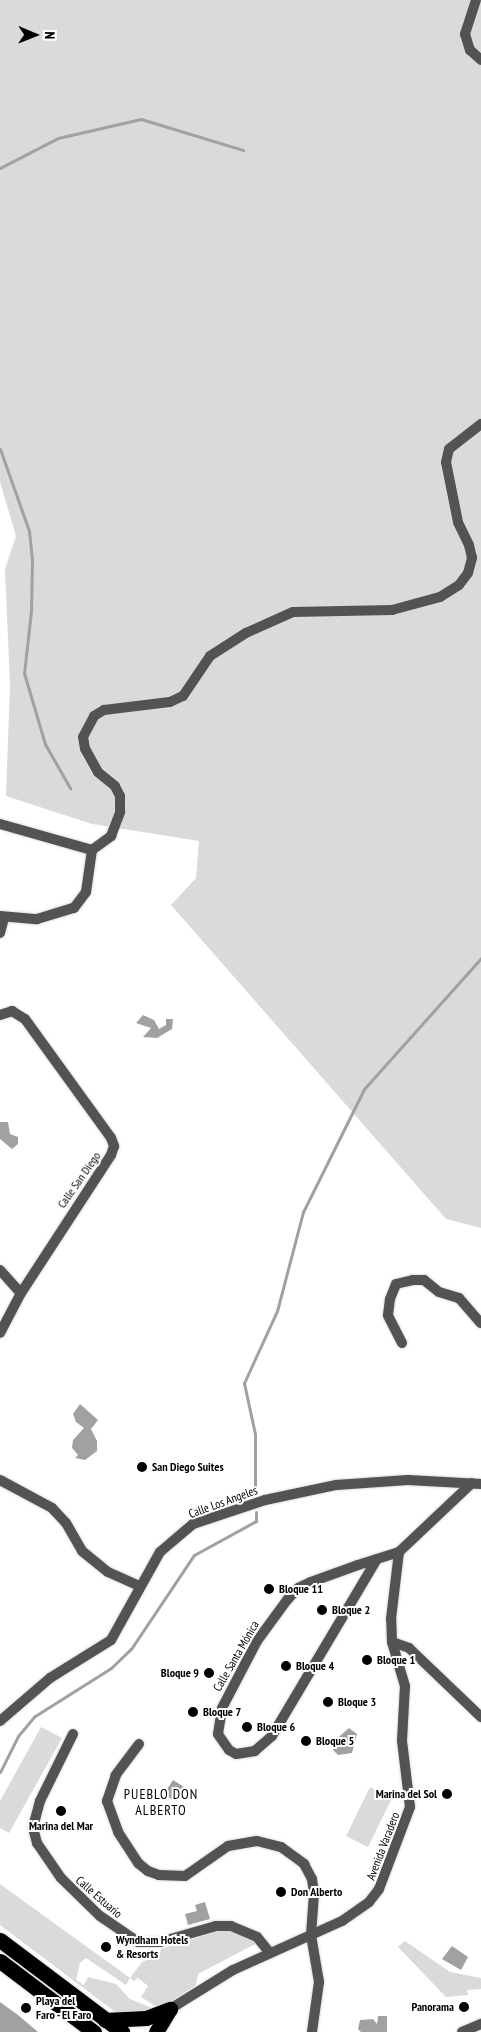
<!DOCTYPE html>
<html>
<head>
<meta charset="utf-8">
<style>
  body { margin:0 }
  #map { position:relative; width:481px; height:2032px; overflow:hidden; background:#fff; font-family:"PT Sans Narrow",sans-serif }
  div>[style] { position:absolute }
  .green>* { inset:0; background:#dadada }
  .water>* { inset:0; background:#a1a1a1 }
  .stream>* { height:3px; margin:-1.5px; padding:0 1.5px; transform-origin:1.5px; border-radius:1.5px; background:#a1a1a1 }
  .roads { filter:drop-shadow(0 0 1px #dbdbdb) drop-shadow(0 0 1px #dbdbdb) }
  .street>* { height:10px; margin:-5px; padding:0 5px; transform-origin:5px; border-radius:5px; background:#535353 }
  .highway>* { height:15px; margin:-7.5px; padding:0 7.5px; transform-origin:7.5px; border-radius:7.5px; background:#000 }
  .dots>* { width:14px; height:14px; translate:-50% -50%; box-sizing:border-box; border:2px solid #fff; border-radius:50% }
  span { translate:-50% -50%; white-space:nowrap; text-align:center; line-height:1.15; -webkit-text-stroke:4px #fff; paint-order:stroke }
  .street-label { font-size:12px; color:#000 }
  .poi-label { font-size:12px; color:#000; font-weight:700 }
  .left { translate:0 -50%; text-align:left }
  .right { translate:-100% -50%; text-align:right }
  .neighbourhood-label { font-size:14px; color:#000; letter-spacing:1px }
  .north { position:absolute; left:10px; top:10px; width:50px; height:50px; -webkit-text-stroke:4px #fff; paint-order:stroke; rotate:91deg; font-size:14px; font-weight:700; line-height:20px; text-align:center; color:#000 }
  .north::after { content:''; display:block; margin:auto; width:18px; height:22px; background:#000; clip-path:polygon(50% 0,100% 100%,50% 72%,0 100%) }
</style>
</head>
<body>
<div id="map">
  <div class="green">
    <i style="clip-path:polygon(0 0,481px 0,481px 1228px,446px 1219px,171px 905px,196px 878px,199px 841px,92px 824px,6px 796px,10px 685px,5px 569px,16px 536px,0 482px)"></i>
    <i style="clip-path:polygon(41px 1727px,62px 1738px,9px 1833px,0 1828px,0 1801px)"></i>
    <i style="clip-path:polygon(370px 1787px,392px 1798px,368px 1847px,346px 1836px)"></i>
    <i style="clip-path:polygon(0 1884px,130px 1978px,142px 1962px,160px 1954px,161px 1949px,216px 1932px,227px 1930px,257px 1943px,198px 1974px,196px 1985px,160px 2009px,141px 1997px,148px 1986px,138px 1978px,134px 1981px,130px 1978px,126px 1985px,86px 1958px,80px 1963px,76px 1980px,84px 1985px,88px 1977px,116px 1984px,130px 1999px,152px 2008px,153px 2012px,118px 2014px,0 1925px)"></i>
    <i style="clip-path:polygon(405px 1941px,450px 1972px,481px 1978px,481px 1989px,467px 1990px,468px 1995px,446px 1997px,398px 1947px)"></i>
  </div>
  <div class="water">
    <i style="clip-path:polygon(143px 1015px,154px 1020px,159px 1029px,166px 1025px,166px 1019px,173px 1019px,172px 1029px,157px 1038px,143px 1037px,151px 1028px,136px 1023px)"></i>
    <i style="clip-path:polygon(0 1122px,8px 1122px,10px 1134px,18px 1137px,18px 1144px,12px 1149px,0 1139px)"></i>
    <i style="clip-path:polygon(80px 1404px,98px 1420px,91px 1429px,97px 1441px,97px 1451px,85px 1460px,75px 1458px,78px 1455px,72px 1448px,73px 1440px,84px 1428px,76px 1422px,73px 1414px)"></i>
    <i style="clip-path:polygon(349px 1728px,357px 1734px,352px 1753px,338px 1755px,333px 1750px,333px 1742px)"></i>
    <i style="clip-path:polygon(173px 1780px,184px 1787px,171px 1799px,164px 1794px)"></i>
    <i style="clip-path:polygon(205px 1902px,210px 1919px,188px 1925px,185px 1914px,197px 1911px,195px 1905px)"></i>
    <i style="clip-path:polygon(452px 1946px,468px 1957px,461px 1970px,442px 1959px)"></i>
    <i style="clip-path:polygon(0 2002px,18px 2015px,38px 2032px,0 2032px)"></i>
    <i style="clip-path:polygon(378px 2016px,387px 2016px,387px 2032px,361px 2032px,358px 2029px,360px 2020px,373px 2019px,377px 2024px)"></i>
  </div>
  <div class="stream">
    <i style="left:0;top:168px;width:65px;rotate:-27.3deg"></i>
    <i style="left:58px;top:138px;width:85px;rotate:-12.9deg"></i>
    <i style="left:141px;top:119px;width:107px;rotate:16.9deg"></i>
    <i style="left:0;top:449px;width:87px;rotate:70.5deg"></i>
    <i style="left:29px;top:531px;width:28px;rotate:84deg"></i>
    <i style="left:32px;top:559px;width:52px;rotate:91.1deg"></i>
    <i style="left:31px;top:611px;width:62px;rotate:96.4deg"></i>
    <i style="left:24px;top:673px;width:74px;rotate:73.5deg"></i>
    <i style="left:45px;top:744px;width:51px;rotate:60.4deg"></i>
    <i style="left:255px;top:1494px;width:60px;rotate:-90deg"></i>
    <i style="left:255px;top:1434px;width:52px;rotate:-102.2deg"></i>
    <i style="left:244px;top:1383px;width:79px;rotate:-65.4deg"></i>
    <i style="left:277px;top:1311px;width:102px;rotate:-75.3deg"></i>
    <i style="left:303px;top:1212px;width:137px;rotate:-63.6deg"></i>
    <i style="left:364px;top:1089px;width:176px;rotate:-48.2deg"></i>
    <i style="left:0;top:1772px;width:40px;rotate:-63.4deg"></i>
    <i style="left:18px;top:1736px;width:26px;rotate:-50deg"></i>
    <i style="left:35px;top:1716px;width:90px;rotate:-32.3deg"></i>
    <i style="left:111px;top:1668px;width:28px;rotate:-44deg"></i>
    <i style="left:131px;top:1649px;width:113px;rotate:-56.2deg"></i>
    <i style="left:194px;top:1555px;width:71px;rotate:-28.7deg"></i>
    <i style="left:256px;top:1521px;width:9px;rotate:-90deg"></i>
  </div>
  <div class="roads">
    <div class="street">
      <i style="left:476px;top:0;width:36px;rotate:108deg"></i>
      <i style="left:465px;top:34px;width:17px;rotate:73deg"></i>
      <i style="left:470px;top:50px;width:15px;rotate:42deg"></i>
      <i style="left:0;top:824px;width:96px;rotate:15.8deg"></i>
      <i style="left:92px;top:850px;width:24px;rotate:-36deg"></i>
      <i style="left:111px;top:836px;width:26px;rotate:-69deg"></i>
      <i style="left:120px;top:812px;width:16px;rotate:-90deg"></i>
      <i style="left:120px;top:796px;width:11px;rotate:-117deg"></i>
      <i style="left:115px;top:786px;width:22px;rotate:-141deg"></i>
      <i style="left:98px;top:772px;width:26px;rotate:-119deg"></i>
      <i style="left:85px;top:749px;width:12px;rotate:-99deg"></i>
      <i style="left:83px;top:737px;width:24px;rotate:-62deg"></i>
      <i style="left:94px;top:716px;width:12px;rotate:-31deg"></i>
      <i style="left:104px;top:710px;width:66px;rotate:-6.9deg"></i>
      <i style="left:170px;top:702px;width:14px;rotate:-25deg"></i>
      <i style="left:183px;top:696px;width:48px;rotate:-56deg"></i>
      <i style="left:210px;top:656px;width:43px;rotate:-32.6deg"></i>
      <i style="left:246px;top:633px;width:51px;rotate:-24.1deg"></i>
      <i style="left:293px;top:612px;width:99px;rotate:-1.2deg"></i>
      <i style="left:392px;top:610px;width:50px;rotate:-15.2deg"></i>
      <i style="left:440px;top:597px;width:22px;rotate:-32deg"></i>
      <i style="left:459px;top:585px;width:15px;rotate:-53deg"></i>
      <i style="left:468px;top:573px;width:16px;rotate:-75deg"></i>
      <i style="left:472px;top:558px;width:13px;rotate:-103deg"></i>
      <i style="left:469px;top:545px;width:25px;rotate:-116deg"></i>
      <i style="left:458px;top:522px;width:61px;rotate:-101.3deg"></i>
      <i style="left:446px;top:462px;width:13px;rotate:-77deg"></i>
      <i style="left:449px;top:449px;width:41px;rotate:-38deg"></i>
      <i style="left:0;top:916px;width:37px;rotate:5deg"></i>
      <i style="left:37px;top:919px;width:39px;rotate:-17deg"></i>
      <i style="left:74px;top:908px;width:20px;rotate:-53deg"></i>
      <i style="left:86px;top:892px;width:42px;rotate:-81.9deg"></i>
      <i style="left:0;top:933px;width:16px;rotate:-75deg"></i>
      <i style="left:0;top:1015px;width:13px;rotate:-18deg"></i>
      <i style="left:12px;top:1011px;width:15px;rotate:32deg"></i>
      <i style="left:25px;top:1019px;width:147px;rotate:54.1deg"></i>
      <i style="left:111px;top:1138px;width:9px;rotate:69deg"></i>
      <i style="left:114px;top:1146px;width:9px;rotate:108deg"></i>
      <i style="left:111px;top:1155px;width:165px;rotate:123.1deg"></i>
      <i style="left:21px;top:1293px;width:45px;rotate:117.7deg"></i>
      <i style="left:0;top:1270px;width:31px;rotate:48deg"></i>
      <i style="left:402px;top:1343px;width:31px;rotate:-117deg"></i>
      <i style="left:388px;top:1315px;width:16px;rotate:-83deg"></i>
      <i style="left:390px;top:1299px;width:16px;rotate:-68deg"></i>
      <i style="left:396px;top:1284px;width:17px;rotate:-13deg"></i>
      <i style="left:413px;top:1280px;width:11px"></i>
      <i style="left:424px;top:1280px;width:19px;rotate:39deg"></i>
      <i style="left:439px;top:1292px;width:21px;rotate:17deg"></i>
      <i style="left:459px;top:1298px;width:33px;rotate:49deg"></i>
      <i style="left:0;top:1480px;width:59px;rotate:28.3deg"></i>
      <i style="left:52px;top:1508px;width:21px;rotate:47deg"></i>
      <i style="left:66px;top:1523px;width:32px;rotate:60deg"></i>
      <i style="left:82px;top:1551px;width:33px;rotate:39deg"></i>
      <i style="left:108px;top:1572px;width:35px;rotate:24deg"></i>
      <i style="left:377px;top:1559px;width:206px;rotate:120.7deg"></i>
      <i style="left:272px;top:1736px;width:23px;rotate:139deg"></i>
      <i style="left:255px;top:1751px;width:19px;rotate:171deg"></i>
      <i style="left:236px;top:1754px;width:8px;rotate:-150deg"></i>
      <i style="left:229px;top:1750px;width:19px;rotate:-125deg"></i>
      <i style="left:218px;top:1734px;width:26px;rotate:-81deg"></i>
      <i style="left:222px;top:1708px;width:76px;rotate:-62.4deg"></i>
      <i style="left:257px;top:1641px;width:51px;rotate:-53.8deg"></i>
      <i style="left:287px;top:1600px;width:16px;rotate:-47deg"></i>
      <i style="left:298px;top:1588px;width:14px;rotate:-25deg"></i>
      <i style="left:311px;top:1582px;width:50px;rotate:-19.9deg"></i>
      <i style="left:358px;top:1565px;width:43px;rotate:-17.6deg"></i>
      <i style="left:392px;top:1642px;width:18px;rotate:19deg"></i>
      <i style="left:409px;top:1648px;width:100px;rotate:43.8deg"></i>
      <i style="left:0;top:1721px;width:66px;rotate:-40.7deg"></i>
      <i style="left:50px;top:1678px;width:72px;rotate:-31.9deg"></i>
      <i style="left:111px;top:1640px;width:101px;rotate:-60.9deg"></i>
      <i style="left:160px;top:1552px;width:43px;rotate:-40.3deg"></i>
      <i style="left:193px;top:1524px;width:76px;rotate:-18.4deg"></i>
      <i style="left:265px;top:1500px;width:73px;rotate:-11.9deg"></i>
      <i style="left:336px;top:1485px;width:72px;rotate:-4deg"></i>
      <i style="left:408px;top:1480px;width:73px;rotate:3.1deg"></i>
      <i style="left:73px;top:1734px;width:75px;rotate:116.2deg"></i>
      <i style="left:40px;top:1801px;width:28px;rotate:105deg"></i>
      <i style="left:33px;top:1828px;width:16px;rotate:75deg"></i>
      <i style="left:37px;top:1843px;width:42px;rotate:55.6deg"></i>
      <i style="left:61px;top:1878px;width:54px;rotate:44.3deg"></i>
      <i style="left:100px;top:1916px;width:46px;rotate:34.4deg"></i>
      <i style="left:138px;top:1942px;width:22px"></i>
      <i style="left:160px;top:1942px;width:58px;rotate:-15.9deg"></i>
      <i style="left:216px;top:1926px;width:15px"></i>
      <i style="left:231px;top:1926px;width:28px;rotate:23deg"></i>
      <i style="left:257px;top:1937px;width:19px;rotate:51deg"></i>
      <i style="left:139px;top:1744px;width:39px;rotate:127deg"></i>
      <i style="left:116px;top:1775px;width:28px;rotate:109deg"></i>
      <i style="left:107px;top:1801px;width:33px;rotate:70deg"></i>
      <i style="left:118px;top:1832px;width:37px;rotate:57deg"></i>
      <i style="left:138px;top:1863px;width:13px;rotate:39deg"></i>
      <i style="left:148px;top:1871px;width:12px;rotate:20deg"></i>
      <i style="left:159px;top:1875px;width:26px;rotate:2deg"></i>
      <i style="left:185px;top:1876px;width:52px;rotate:-34.9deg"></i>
      <i style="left:228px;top:1846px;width:29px;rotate:-10deg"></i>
      <i style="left:257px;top:1841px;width:25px;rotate:14deg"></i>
      <i style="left:281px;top:1847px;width:29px;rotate:36deg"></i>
      <i style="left:304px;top:1864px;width:17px;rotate:62deg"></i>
      <i style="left:312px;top:1879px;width:15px;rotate:82deg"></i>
      <i style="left:314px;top:1894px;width:41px;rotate:94.2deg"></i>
      <i style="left:311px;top:1935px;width:48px;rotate:80.3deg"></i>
      <i style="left:319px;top:1982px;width:50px;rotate:98deg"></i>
      <i style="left:170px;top:2009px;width:74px;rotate:-31.8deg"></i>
      <i style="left:233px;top:1970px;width:120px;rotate:-24.2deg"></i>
      <i style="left:342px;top:1921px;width:33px;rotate:-35deg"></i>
      <i style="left:369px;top:1902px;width:16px;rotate:-52deg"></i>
      <i style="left:379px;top:1889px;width:88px;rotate:-69.3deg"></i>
      <i style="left:410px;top:1807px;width:66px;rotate:-96.9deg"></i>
      <i style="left:402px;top:1741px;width:55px;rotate:-86.9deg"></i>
      <i style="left:405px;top:1686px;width:46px;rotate:-106.5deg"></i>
      <i style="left:392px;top:1642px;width:23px;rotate:-92deg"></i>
      <i style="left:391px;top:1619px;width:67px;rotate:-83.2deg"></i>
      <i style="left:399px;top:1552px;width:100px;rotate:-43.4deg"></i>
      <i style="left:462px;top:2032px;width:21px;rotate:-23deg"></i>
    </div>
    <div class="highway">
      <i style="left:0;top:1940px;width:153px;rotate:37deg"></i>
      <i style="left:0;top:1961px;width:118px;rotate:37.1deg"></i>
      <i style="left:105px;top:2020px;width:41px;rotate:-2.8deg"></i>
      <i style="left:146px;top:2018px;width:26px;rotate:-21deg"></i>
      <i style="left:156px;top:2032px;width:26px;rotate:-59deg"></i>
    </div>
  </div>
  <div class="dots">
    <i style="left:142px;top:1467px;background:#000"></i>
    <i style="left:269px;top:1589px;background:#000"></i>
    <i style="left:322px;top:1610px;background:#000"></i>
    <i style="left:367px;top:1660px;background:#000"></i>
    <i style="left:286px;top:1666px;background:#000"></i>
    <i style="left:209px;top:1673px;background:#000"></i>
    <i style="left:328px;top:1702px;background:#000"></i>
    <i style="left:193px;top:1712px;background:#000"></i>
    <i style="left:247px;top:1727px;background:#000"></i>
    <i style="left:306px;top:1741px;background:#000"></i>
    <i style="left:447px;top:1794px;background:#000"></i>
    <i style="left:61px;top:1811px;background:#000"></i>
    <i style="left:281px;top:1892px;background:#000"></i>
    <i style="left:106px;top:1947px;background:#000"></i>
    <i style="left:464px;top:2007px;background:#000"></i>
    <i style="left:26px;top:2008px;background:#000"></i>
  </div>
  <div class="street-label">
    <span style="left:79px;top:1180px;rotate:-55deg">Calle San Diego</span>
    <span style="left:223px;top:1502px;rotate:-20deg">Calle Los Angeles</span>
    <span style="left:236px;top:1656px;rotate:-60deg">Calle Santa Mónica</span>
    <span style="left:383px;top:1846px;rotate:-69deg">Avenida Varadero</span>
    <span style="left:99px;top:1897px;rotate:41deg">Calle Estuario</span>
  </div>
  <div class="poi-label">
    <span class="left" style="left:152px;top:1467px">San Diego Suites</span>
    <span class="left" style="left:279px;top:1589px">Bloque 11</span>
    <span class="left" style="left:332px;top:1610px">Bloque 2</span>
    <span class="left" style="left:377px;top:1660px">Bloque 1</span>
    <span class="left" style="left:296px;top:1666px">Bloque 4</span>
    <span class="right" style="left:199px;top:1673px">Bloque 9</span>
    <span class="left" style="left:338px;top:1702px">Bloque 3</span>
    <span class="left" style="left:203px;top:1712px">Bloque 7</span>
    <span class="left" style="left:257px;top:1727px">Bloque 6</span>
    <span class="left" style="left:316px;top:1741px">Bloque 5</span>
    <span class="right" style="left:437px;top:1794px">Marina del Sol</span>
    <span style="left:61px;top:1826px">Marina del Mar</span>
    <span class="left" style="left:291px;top:1892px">Don Alberto</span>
    <span class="left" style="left:116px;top:1947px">Wyndham Hotels<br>&amp; Resorts</span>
    <span class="left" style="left:36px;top:2008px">Playa del<br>Faro - El Faro</span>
    <span class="right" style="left:454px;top:2007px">Panorama</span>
  </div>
  <div class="neighbourhood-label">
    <span style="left:161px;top:1802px">PUEBLO DON<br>ALBERTO</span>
  </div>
  <div class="north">N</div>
</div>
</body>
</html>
